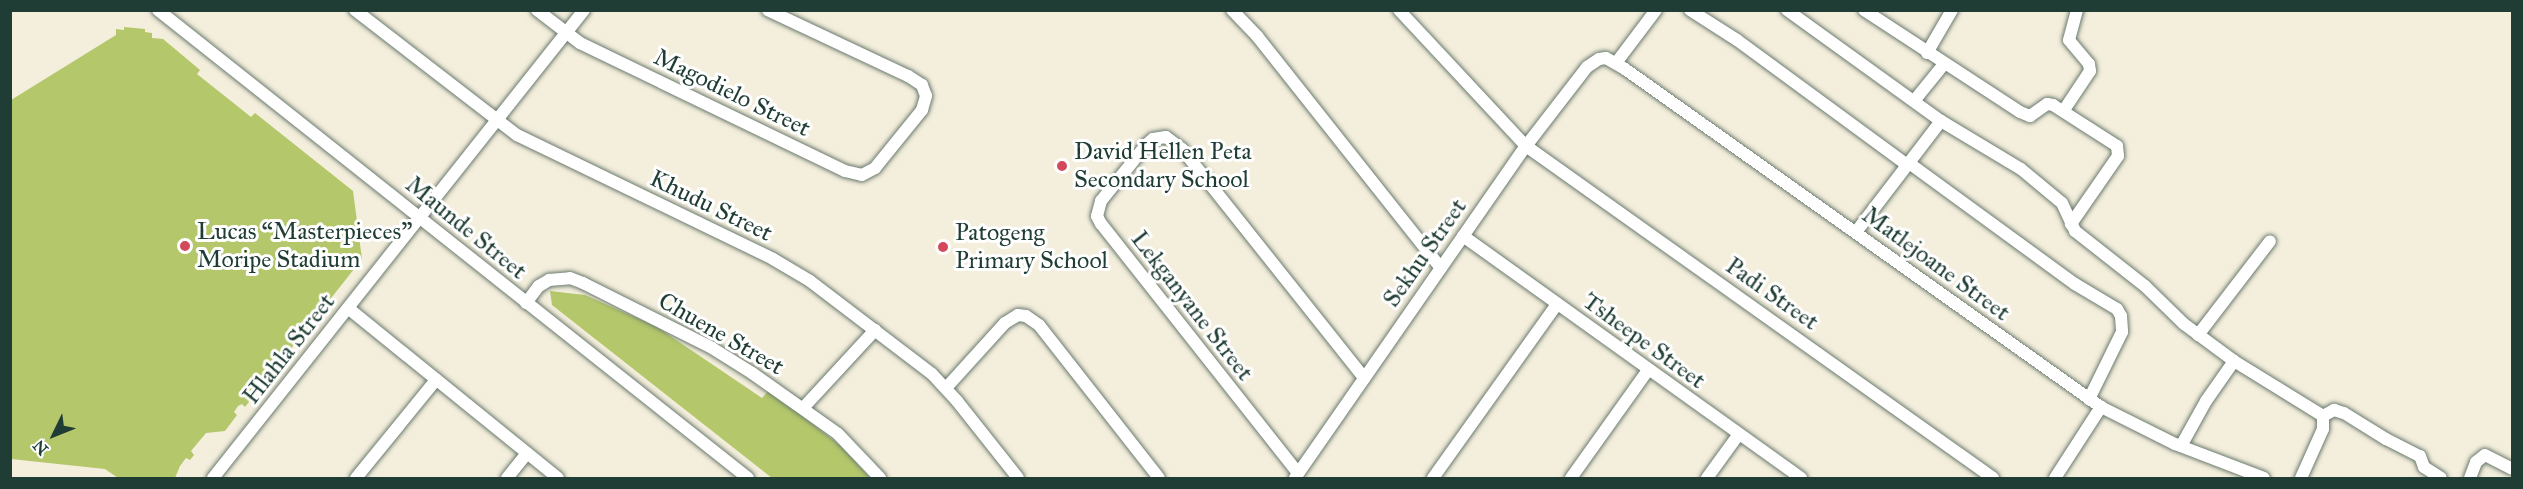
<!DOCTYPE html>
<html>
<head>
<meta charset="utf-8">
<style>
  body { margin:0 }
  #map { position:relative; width:2523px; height:489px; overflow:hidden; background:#f4eedc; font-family:"IM FELL Great Primer",serif }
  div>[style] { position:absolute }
  .green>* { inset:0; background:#b4c76b }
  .roads { filter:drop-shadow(0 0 2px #6a7b6f) drop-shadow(0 0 2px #6a7b6f) }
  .minor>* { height:12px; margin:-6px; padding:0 6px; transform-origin:6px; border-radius:6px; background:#fff }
  .dots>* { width:16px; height:16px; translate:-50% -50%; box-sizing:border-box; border:3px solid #fff; border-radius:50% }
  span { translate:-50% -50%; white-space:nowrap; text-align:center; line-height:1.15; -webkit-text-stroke:6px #fff; paint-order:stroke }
  .street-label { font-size:24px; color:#1f3d34 }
  .poi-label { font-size:24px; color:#1f3d34 }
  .left { translate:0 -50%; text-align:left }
  .frame { position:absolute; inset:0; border:12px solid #1f3d34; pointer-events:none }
  .north { position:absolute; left:24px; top:405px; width:60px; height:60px; -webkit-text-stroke:4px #fff; paint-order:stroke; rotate:227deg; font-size:16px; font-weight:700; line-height:24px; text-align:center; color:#1f3d34 }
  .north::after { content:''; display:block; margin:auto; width:21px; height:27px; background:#1f3d34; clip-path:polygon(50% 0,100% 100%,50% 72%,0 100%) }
</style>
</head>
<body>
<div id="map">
  <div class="green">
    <i style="clip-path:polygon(124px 27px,145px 29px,145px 32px,152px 33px,152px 38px,163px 39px,200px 70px,197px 74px,251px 117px,255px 113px,353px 191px,362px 259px,245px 407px,242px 404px,238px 406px,234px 412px,237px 415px,225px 431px,206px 433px,191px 451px,194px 455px,190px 460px,186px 458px,180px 466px,175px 478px,118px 478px,105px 469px,11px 459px,11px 100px,116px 35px,116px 29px,124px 30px)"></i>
    <i style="clip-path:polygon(550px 291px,585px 295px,657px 327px,762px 398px,769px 390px,841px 446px,870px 478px,772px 478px,552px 305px)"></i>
  </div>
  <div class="roads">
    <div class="minor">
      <i style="left:158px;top:10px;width:753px;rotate:38.42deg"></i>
      <i style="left:355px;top:10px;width:205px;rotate:37.7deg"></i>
      <i style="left:517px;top:135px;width:284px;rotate:25.8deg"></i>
      <i style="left:773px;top:259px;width:43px;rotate:30.7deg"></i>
      <i style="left:810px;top:281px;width:153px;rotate:37.3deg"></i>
      <i style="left:932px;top:374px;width:37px;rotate:47deg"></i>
      <i style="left:957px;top:401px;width:98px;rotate:51.6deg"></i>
      <i style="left:537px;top:10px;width:54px;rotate:37.5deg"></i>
      <i style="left:580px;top:43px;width:294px;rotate:25.8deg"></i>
      <i style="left:845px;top:171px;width:17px;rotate:13deg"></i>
      <i style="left:862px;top:175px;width:15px;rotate:-28deg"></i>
      <i style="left:875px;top:168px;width:75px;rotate:-51deg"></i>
      <i style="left:922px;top:110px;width:15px;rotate:-74deg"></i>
      <i style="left:926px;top:96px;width:12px;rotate:-110deg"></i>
      <i style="left:922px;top:85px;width:17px;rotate:-147deg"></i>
      <i style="left:908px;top:76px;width:155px;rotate:-154.8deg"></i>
      <i style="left:1232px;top:10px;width:36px;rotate:46deg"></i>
      <i style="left:1257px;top:36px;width:296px;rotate:51.6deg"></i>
      <i style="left:1399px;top:10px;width:186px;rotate:47deg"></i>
      <i style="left:1526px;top:146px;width:573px;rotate:35.41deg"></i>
      <i style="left:1690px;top:10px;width:56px;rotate:32.6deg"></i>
      <i style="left:1737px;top:40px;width:211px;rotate:36.3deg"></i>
      <i style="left:1787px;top:10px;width:190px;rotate:35.8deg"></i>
      <i style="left:1941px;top:121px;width:93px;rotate:31deg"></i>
      <i style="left:2021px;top:169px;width:53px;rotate:39.7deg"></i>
      <i style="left:2062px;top:203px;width:31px;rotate:65deg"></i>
      <i style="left:2075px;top:231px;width:89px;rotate:38.2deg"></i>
      <i style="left:2145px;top:286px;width:54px;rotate:44.3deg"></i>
      <i style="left:2184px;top:324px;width:62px;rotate:36.5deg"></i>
      <i style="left:2234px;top:361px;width:105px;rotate:31.7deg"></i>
      <i style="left:2323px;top:416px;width:13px;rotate:90deg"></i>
      <i style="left:2323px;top:429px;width:54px;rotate:114.2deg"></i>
      <i style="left:1864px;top:10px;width:186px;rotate:33.2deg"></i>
      <i style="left:2020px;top:112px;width:11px;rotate:22deg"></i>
      <i style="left:2030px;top:116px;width:21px;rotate:-35deg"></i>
      <i style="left:2047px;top:104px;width:6px;rotate:9deg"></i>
      <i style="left:2053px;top:105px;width:76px;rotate:32.6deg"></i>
      <i style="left:2117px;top:146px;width:10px;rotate:84deg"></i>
      <i style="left:2118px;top:156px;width:83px;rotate:124.7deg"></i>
      <i style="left:1927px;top:53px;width:50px;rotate:-59.8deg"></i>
      <i style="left:1616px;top:63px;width:66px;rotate:-53deg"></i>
      <i style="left:1914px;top:101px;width:48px;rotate:-51deg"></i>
      <i style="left:2064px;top:110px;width:47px;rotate:-56.3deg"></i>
      <i style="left:2090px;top:71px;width:7px;rotate:-98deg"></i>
      <i style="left:2089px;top:64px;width:31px;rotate:-130deg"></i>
      <i style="left:2069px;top:40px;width:31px;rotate:-75deg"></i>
      <i style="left:1909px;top:163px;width:205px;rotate:36.1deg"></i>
      <i style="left:2075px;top:284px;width:49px;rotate:30.8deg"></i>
      <i style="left:2117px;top:309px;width:8px;rotate:60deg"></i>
      <i style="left:2121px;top:316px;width:16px;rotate:86deg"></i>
      <i style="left:2122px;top:332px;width:75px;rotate:116.2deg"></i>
      <i style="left:1856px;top:232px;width:140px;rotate:-52.6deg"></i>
      <i style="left:1463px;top:236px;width:416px;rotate:35.6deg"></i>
      <i style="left:526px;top:303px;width:21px;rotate:-53deg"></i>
      <i style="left:539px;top:286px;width:12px;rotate:-31deg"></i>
      <i style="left:549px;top:280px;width:21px;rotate:-5deg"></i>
      <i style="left:570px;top:278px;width:14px;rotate:21deg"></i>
      <i style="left:583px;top:283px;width:144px;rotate:26.7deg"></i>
      <i style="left:712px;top:348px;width:47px;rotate:32deg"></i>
      <i style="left:752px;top:373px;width:105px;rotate:35.3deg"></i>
      <i style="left:838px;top:434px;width:61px;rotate:46.3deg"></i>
      <i style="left:348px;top:308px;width:270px;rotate:39deg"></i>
      <i style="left:2198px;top:335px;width:118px;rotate:-52.5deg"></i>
      <i style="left:946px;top:388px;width:88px;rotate:-47.8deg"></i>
      <i style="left:1005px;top:323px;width:15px;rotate:-32deg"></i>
      <i style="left:1018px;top:315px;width:8px;rotate:7deg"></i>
      <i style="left:1026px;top:316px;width:16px;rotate:35deg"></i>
      <i style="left:1039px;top:325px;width:194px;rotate:51.9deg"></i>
      <i style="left:804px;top:407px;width:105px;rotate:-47.3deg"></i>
      <i style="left:2323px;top:416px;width:13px;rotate:-29deg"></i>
      <i style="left:2334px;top:410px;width:10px;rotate:17deg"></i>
      <i style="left:2344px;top:413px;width:49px;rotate:31.8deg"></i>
      <i style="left:2386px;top:439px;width:38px;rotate:27deg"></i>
      <i style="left:2420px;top:456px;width:12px;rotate:70deg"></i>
      <i style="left:2424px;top:467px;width:20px;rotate:33deg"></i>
      <i style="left:2181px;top:446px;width:51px;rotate:-60.9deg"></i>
      <i style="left:2206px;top:401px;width:49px;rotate:-55deg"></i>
      <i style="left:1298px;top:473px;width:318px;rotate:-128.3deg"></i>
      <i style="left:1101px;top:224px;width:9px;rotate:-117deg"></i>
      <i style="left:1097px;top:216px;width:16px;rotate:-75deg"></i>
      <i style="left:1101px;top:201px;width:72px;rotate:-51.2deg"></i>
      <i style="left:1146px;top:145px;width:9px;rotate:-41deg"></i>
      <i style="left:1153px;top:139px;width:13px;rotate:-9deg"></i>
      <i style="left:1166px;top:137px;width:20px;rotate:37deg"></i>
      <i style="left:1182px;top:149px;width:293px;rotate:51.5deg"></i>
      <i style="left:213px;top:478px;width:597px;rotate:-51.59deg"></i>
      <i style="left:356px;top:478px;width:127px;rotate:-50.8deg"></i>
      <i style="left:507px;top:478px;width:32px;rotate:-51deg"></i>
      <i style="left:1295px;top:478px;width:404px;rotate:-55.2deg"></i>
      <i style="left:1526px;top:146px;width:100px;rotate:-52.3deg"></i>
      <i style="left:1587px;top:67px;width:14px;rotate:-34deg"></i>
      <i style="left:1599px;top:59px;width:7px;rotate:-8deg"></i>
      <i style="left:1606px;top:58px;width:22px;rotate:30deg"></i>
      <i style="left:1625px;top:69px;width:584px;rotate:35.38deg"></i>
      <i style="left:2101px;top:407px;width:83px;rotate:26.6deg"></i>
      <i style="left:2175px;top:444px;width:95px;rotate:20.9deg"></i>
      <i style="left:1433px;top:478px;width:214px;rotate:-54.5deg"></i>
      <i style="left:1571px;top:478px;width:133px;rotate:-54.5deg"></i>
      <i style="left:1707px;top:478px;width:54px;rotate:-54deg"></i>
      <i style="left:2055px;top:478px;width:85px;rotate:-57.1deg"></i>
      <i style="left:2470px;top:478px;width:17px;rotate:-69deg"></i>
      <i style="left:2476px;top:462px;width:11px;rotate:-38deg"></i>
      <i style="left:2485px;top:455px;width:30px;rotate:27deg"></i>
    </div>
  </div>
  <div class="dots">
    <i style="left:1062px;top:166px;background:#d1495b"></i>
    <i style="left:185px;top:246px;background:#d1495b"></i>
    <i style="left:943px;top:247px;background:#d1495b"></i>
  </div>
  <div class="street-label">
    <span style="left:732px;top:93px;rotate:26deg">Magodielo Street</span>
    <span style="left:711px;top:206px;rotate:26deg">Khudu Street</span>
    <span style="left:466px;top:228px;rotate:39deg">Maunde Street</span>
    <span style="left:1425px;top:253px;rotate:-55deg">Sekhu Street</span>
    <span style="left:1936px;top:264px;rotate:36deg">Matlejoane Street</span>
    <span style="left:1772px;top:294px;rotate:35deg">Padi Street</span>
    <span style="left:1192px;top:306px;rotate:52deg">Lekganyane Street</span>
    <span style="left:721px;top:334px;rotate:30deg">Chuene Street</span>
    <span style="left:1644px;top:341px;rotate:36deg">Tsheepe Street</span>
    <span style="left:289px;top:349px;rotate:-52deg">Hlahla Street</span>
  </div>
  <div class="poi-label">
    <span class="left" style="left:1074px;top:166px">David Hellen Peta<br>Secondary School</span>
    <span class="left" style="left:197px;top:246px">Lucas “Masterpieces”<br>Moripe Stadium</span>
    <span class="left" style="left:955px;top:247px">Patogeng<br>Primary School</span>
  </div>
  <div class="frame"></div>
  <div class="north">N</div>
</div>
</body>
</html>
